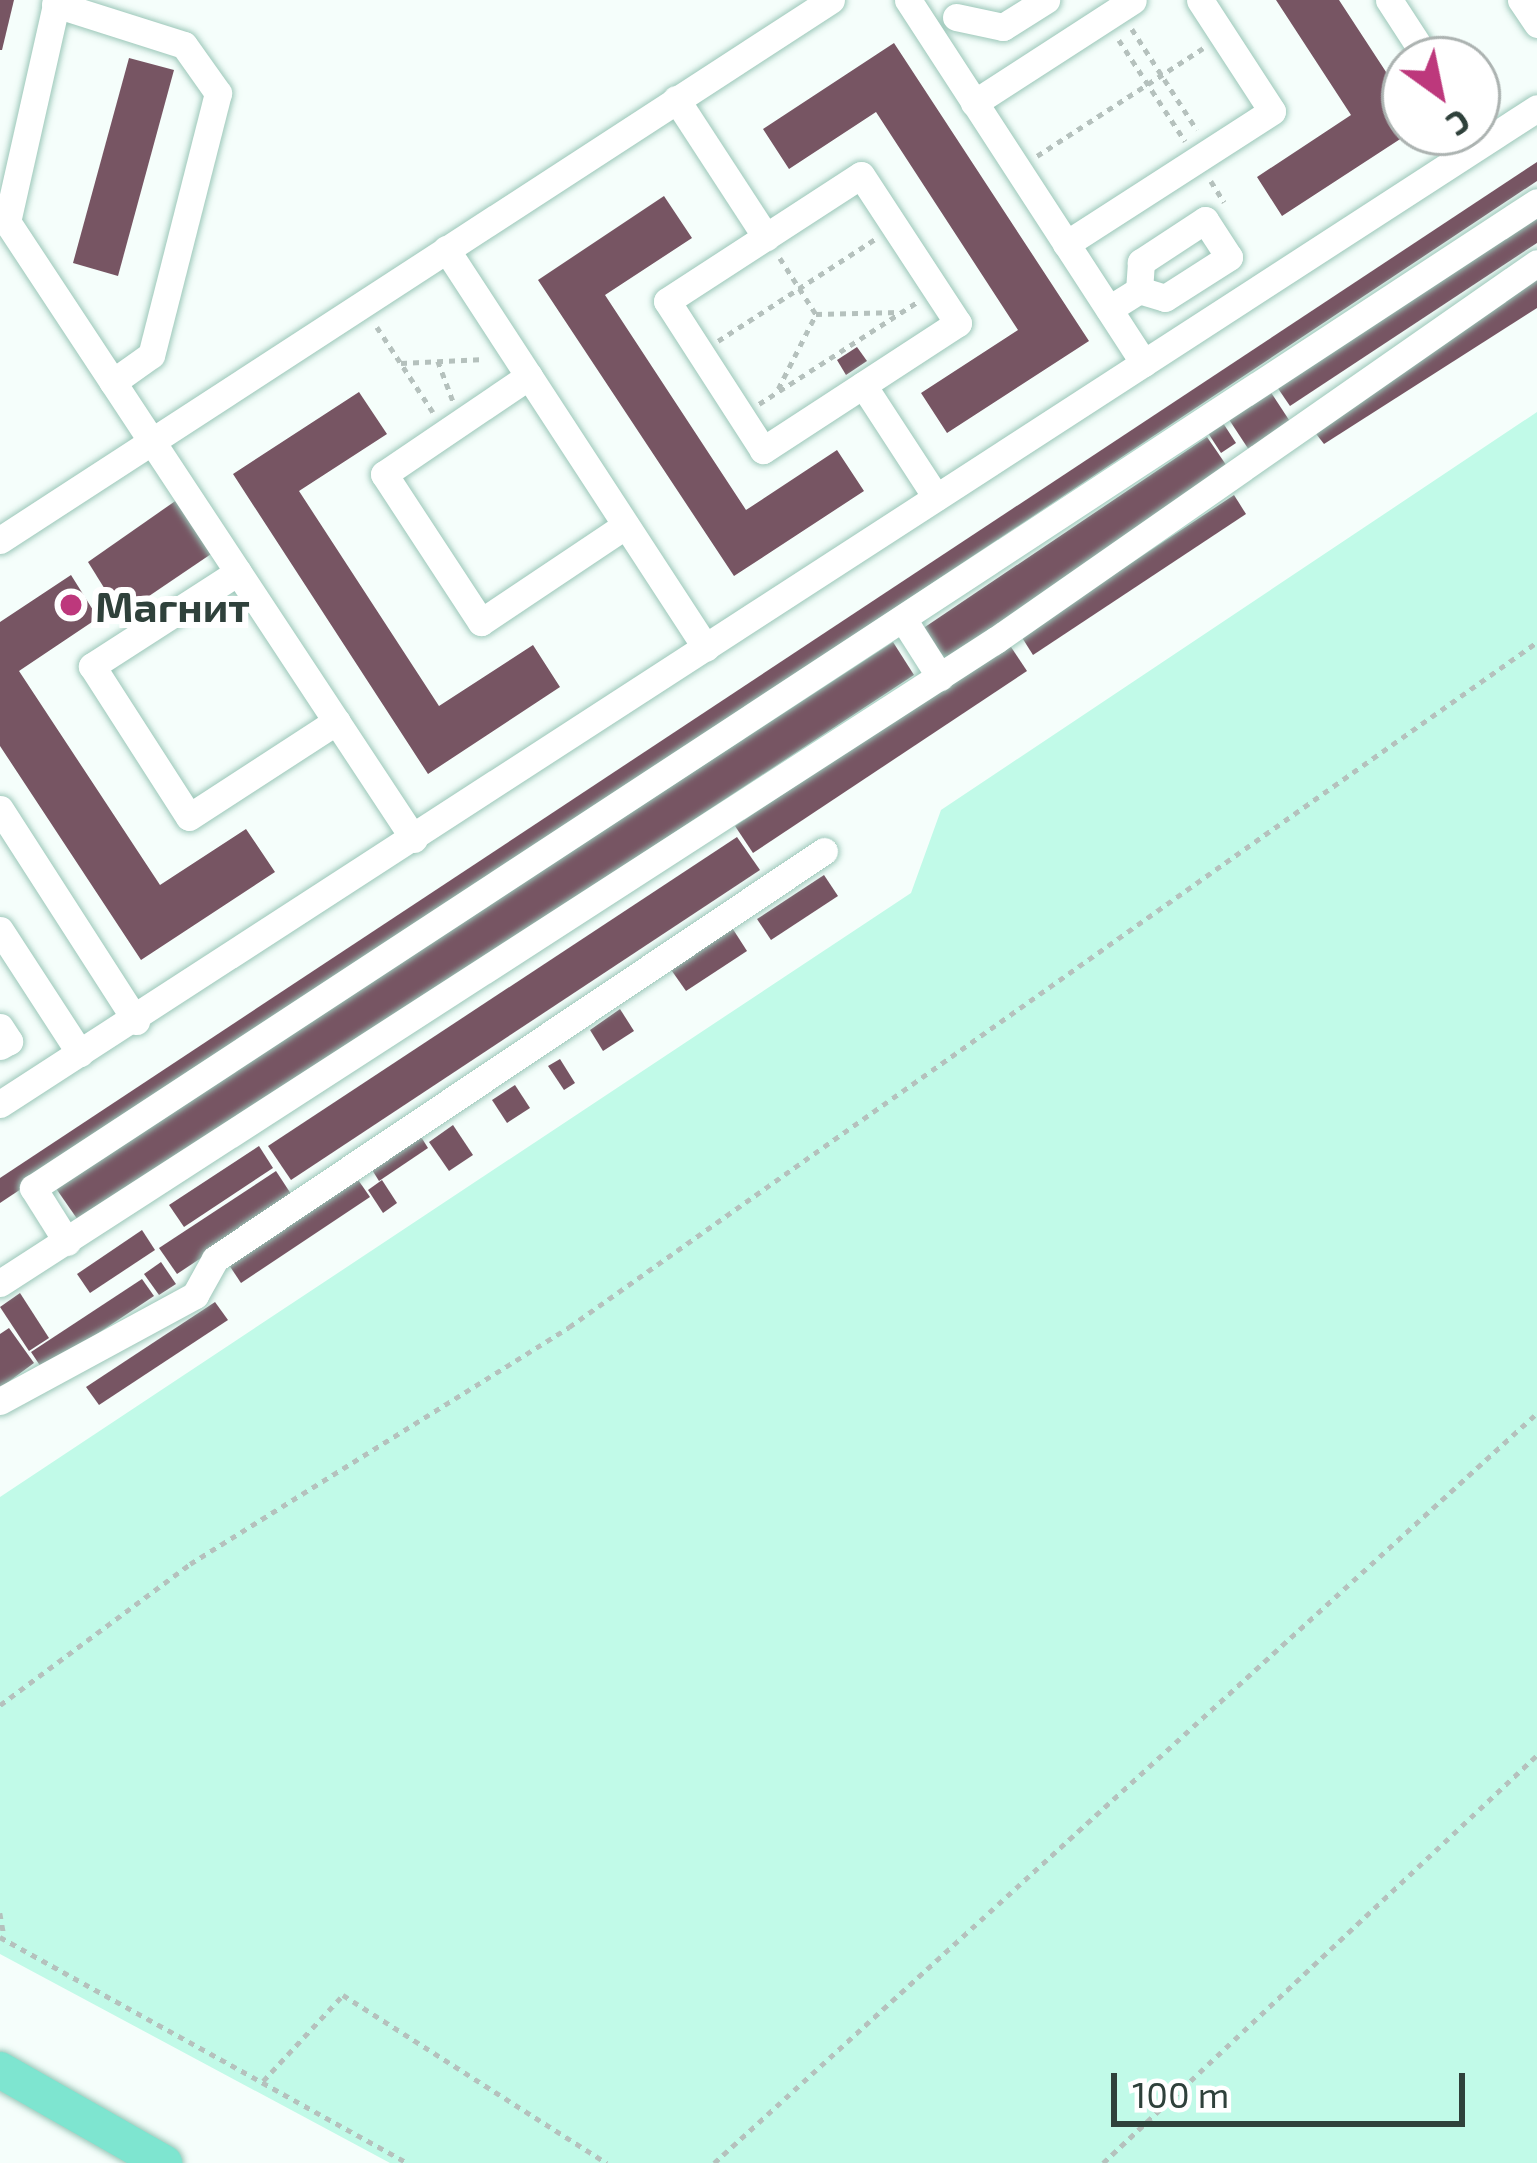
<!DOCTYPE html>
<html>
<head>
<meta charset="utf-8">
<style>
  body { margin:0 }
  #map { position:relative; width:1537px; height:2163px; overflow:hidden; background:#f5fefb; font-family:"Exo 2",sans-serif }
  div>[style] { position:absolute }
  .green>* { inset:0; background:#c1fae8 }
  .building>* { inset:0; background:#775563 }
  .path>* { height:4.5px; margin-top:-2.25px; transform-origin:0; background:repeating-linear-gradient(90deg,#b5c1bd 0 6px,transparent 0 12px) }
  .roads { filter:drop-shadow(0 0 3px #9cc7b9) drop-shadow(0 0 3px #9cc7b9) }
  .minor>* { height:27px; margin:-13.5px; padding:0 13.5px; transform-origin:13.5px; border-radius:13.5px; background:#fff }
  .major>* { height:36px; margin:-18px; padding:0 18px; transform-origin:18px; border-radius:18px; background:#7ee5d0 }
  .dots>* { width:33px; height:33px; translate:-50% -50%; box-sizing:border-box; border:6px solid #fff; border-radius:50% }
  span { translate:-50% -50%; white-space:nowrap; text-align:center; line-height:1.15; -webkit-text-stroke:12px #fff; paint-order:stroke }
  .poi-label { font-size:42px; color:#2f413b; font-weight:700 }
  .left { translate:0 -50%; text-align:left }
  .north { position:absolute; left:1381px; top:36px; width:120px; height:120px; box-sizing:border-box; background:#fff; border:3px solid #acb3b1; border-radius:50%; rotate:147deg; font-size:33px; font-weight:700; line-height:48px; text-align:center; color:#2f413b }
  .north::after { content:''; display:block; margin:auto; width:42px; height:54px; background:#bd387c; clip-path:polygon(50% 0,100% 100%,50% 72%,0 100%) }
  .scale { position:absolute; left:1111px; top:2073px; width:354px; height:54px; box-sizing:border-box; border:6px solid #2f413b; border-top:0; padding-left:15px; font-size:36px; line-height:42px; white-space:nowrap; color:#2f413b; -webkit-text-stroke:9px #fff; paint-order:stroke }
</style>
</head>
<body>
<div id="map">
  <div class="green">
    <i style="clip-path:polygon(1537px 412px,1537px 2163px,390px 2163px,0 1954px,0 1497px,911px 893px,941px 810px)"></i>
  </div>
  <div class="building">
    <i style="clip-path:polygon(0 0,14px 0,2px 50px,0 50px)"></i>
    <i style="clip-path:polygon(1276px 0,1339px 0,1405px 101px,1411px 132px,1282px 216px,1257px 177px,1351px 115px)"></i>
    <i style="clip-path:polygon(894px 43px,1089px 341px,947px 433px,921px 393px,1018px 330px,876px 112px,789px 169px,763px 129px)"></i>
    <i style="clip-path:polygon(129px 58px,174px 70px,118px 276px,73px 263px)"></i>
    <i style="clip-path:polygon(1537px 162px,1537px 181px,0 1203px,0 1178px)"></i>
    <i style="clip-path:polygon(664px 196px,692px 238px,605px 295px,746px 510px,837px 450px,864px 491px,734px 576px,538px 280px)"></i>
    <i style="clip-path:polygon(1537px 216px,1537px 243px,1290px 406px,1277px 387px)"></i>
    <i style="clip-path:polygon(1537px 273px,1537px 308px,1324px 444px,1310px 426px)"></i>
    <i style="clip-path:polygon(857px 347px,867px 361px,846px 375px,837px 360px)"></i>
    <i style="clip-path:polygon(1270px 391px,1293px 426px,1251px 453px,1228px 418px)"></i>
    <i style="clip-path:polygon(359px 392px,387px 434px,299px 491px,439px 706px,533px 645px,560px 687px,428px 774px,233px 474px)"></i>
    <i style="clip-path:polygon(1223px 423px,1236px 443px,1221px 453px,1208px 433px)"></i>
    <i style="clip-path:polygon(1207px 437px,1231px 472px,945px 659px,922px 629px)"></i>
    <i style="clip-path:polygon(1234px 495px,1246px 514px,1033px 655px,1021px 636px)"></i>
    <i style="clip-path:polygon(181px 497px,217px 550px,121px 615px,88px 562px)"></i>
    <i style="clip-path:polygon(71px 575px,98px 618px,19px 671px,160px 885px,246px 829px,275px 872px,141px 960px,0 746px,0 622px)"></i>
    <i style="clip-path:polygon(893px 642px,914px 675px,80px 1223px,55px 1187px)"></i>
    <i style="clip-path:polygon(1009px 644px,1027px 671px,753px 853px,735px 826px)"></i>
    <i style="clip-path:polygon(737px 837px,760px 870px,291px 1180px,268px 1146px)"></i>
    <i style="clip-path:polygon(824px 875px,838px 896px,771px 940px,757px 919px)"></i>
    <i style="clip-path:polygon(729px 923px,747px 951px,686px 991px,667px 964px)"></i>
    <i style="clip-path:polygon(620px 1009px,634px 1031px,603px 1051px,590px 1030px)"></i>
    <i style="clip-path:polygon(560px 1059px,575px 1083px,564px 1090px,548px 1066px)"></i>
    <i style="clip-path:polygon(515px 1085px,530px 1108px,507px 1123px,492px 1100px)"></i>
    <i style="clip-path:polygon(453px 1125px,473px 1155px,449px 1171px,429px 1142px)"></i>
    <i style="clip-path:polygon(418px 1132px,428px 1148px,379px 1181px,369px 1165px)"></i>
    <i style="clip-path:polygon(259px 1146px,273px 1168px,184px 1227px,169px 1205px)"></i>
    <i style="clip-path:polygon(276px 1171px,293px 1197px,177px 1274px,159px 1248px)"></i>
    <i style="clip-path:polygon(354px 1174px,370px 1197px,241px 1283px,225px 1259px)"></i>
    <i style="clip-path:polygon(382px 1180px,397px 1203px,383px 1213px,368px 1190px)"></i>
    <i style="clip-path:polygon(142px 1230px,155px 1250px,90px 1293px,77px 1274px)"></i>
    <i style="clip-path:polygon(161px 1262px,176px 1284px,159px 1295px,144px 1274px)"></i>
    <i style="clip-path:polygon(142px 1279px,154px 1296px,43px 1370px,31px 1352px)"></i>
    <i style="clip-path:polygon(20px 1293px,49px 1338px,29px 1351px,0 1307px)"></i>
    <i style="clip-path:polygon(215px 1302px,228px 1320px,99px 1405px,86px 1387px)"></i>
    <i style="clip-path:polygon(9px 1328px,34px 1363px,0 1388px,0 1334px)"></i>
  </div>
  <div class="path">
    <i style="left:1132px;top:29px;width:120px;rotate:57.2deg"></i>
    <i style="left:1119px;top:40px;width:121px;rotate:56.8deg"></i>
    <i style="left:1037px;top:156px;width:198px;rotate:-33deg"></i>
    <i style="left:1211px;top:181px;width:25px;rotate:58deg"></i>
    <i style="left:780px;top:258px;width:67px;rotate:57.3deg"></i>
    <i style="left:816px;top:314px;width:84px;rotate:-1.4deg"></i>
    <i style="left:377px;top:327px;width:102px;rotate:56.6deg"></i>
    <i style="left:718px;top:341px;width:187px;rotate:-33deg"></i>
    <i style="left:438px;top:361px;width:43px;rotate:69.4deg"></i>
    <i style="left:401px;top:363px;width:84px;rotate:-2.7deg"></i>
    <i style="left:778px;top:389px;width:84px;rotate:-63.1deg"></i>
    <i style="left:759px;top:404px;width:187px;rotate:-32.8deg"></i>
    <i style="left:0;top:1705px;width:237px;rotate:-36.6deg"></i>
    <i style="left:190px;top:1564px;width:447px;rotate:-32deg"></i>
    <i style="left:569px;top:1327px;width:1186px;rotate:-35.28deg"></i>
    <i style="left:0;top:1913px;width:23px;rotate:80deg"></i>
    <i style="left:0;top:1937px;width:466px;rotate:29deg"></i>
    <i style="left:263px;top:2081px;width:117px;rotate:-47.1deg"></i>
    <i style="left:343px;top:1995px;width:313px;rotate:32.5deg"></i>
    <i style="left:714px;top:2163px;width:1113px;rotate:-42.34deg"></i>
    <i style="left:1103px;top:2163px;width:596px;rotate:-43.23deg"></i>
  </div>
  <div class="roads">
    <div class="minor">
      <i style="left:908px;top:0;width:433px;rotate:57deg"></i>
      <i style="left:1389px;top:0;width:72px;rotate:57deg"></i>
      <i style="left:1521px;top:0;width:29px;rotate:56deg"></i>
      <i style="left:55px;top:4px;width:135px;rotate:17.6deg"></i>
      <i style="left:184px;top:45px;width:59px;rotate:54.7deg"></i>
      <i style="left:218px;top:93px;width:270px;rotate:104.3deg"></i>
      <i style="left:151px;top:355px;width:47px;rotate:144.6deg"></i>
      <i style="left:956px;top:17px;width:48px;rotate:12deg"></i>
      <i style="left:1003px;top:27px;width:51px;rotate:-32.1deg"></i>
      <i style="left:676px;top:99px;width:165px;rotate:56.9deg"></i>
      <i style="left:974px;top:103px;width:189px;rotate:-32.9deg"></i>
      <i style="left:861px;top:175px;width:177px;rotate:56.8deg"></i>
      <i style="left:958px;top:323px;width:233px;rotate:146.9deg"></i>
      <i style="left:763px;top:450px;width:177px;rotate:-122.8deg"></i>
      <i style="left:667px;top:301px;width:231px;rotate:-33deg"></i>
      <i style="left:0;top:211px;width:752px;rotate:56.61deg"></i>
      <i style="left:7px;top:222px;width:228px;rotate:-77.3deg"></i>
      <i style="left:1066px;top:244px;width:245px;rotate:-32.8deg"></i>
      <i style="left:1272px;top:111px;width:132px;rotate:-123deg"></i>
      <i style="left:446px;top:249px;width:476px;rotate:56.9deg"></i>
      <i style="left:1109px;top:309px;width:36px;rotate:-32deg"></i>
      <i style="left:1139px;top:290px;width:27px;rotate:17deg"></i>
      <i style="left:1165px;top:298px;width:76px;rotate:-32.6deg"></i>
      <i style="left:1229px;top:257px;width:44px;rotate:-123deg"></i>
      <i style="left:1205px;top:220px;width:77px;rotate:146.7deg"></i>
      <i style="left:1141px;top:262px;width:28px;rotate:94deg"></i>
      <i style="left:529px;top:376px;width:175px;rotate:145.9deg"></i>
      <i style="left:384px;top:474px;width:177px;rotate:56.8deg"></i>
      <i style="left:481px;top:622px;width:174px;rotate:-33.8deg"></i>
      <i style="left:863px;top:385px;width:134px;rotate:56.9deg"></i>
      <i style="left:0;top:540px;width:991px;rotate:-33.02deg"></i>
      <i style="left:238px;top:572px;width:174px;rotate:147.2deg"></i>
      <i style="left:92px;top:666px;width:179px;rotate:57.3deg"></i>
      <i style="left:189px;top:817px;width:176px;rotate:-33deg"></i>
      <i style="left:903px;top:619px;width:69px;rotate:57.5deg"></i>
      <i style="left:0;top:809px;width:252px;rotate:57.3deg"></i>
      <i style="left:0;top:930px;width:147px;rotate:57deg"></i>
      <i style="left:0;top:1027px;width:17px;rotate:57deg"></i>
      <i style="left:9px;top:1041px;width:10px;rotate:151deg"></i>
      <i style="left:0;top:1104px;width:1831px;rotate:-32.94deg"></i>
      <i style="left:67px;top:1242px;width:64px;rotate:-122.2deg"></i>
      <i style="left:33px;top:1188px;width:1798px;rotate:-33.25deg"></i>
      <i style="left:0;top:1283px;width:1186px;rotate:-32.85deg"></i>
      <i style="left:996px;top:640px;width:659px;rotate:-34.87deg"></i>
      <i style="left:0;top:1401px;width:222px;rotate:-28.5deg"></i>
      <i style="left:195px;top:1295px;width:41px;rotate:-60.9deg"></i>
      <i style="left:215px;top:1259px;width:733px;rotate:-33.82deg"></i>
    </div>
    <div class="major">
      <i style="left:0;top:2070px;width:189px;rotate:29.6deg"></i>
    </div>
  </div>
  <div class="dots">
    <i style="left:71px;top:605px;background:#bd387c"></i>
  </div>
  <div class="poi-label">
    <span class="left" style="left:95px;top:605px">Магнит</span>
  </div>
  <div class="north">С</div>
  <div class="scale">100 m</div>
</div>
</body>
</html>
